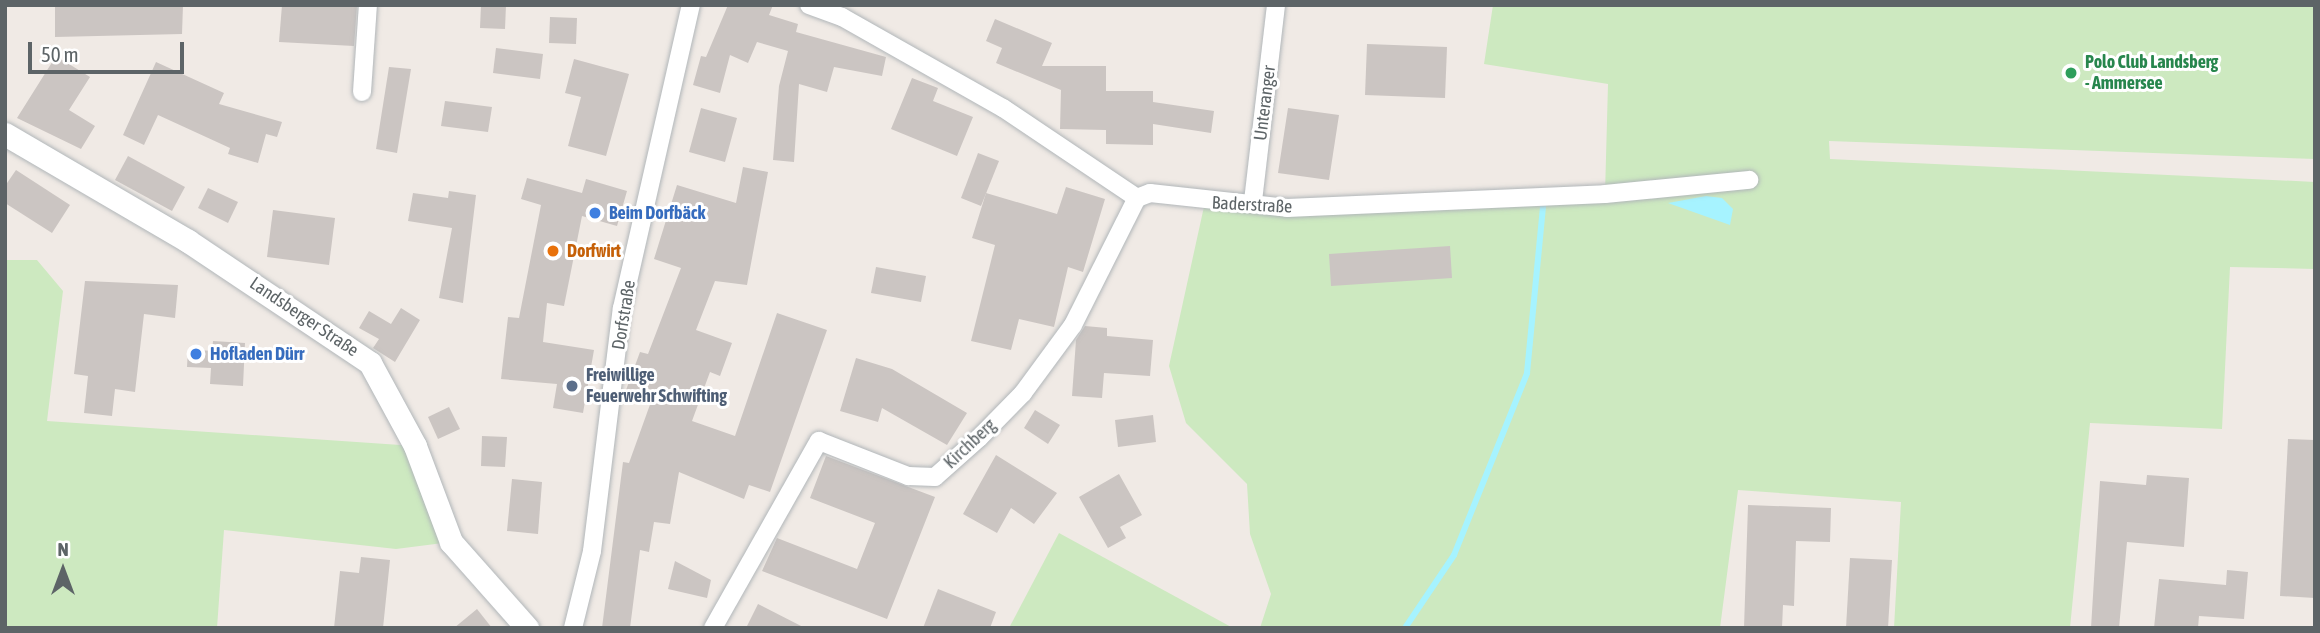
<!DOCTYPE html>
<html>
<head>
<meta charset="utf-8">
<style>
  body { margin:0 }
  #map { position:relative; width:2320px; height:633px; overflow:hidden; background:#f0eae5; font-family:"Asap Condensed",sans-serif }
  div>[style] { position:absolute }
  .green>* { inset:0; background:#cde9c0 }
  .water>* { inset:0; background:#a6f3ff }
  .stream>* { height:6px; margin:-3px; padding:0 3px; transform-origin:3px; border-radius:3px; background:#a6f3ff }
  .building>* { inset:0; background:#cbc5c2 }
  .roads { filter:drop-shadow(0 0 2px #b1b6b9) drop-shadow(0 0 2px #b1b6b9) }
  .minor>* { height:18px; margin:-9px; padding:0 9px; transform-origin:9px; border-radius:9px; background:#fff }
  .tertiary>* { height:23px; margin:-11.5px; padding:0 11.5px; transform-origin:11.5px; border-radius:11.5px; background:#fff }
  .dots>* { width:19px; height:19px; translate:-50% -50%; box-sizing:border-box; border:4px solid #fff; border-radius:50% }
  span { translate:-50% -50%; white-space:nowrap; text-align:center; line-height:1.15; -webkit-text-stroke:6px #fff; paint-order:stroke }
  .leisure-label { font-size:18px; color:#27864d; font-weight:700 }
  .left { translate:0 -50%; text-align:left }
  .street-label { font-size:18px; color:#5d6467 }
  .shop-label { font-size:18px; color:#366cbe; font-weight:700 }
  .food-label { font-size:18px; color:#c56008; font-weight:700 }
  .service-label { font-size:18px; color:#4e5e75; font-weight:700 }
  .frame { position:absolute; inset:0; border:7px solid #5d6467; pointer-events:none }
  .north { position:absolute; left:28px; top:535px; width:70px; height:70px; -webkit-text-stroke:5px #fff; paint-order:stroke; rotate:0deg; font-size:19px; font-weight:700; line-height:28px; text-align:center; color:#5d6467 }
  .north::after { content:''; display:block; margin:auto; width:24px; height:32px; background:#5d6467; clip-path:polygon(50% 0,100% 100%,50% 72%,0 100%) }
  .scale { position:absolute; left:28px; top:42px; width:156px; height:32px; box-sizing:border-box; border:4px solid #5d6467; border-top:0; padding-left:9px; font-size:21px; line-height:24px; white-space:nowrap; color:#5d6467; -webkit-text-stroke:5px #fff; paint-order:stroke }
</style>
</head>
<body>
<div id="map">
  <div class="green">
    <i style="clip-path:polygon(1493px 5px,2315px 5px,2315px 159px,1829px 141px,1830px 159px,2315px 182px,2315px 269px,2230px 267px,2222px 429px,2090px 423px,2070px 628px,1894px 628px,1901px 502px,1738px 490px,1720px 628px,1260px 628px,1271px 594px,1250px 534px,1247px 484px,1186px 423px,1169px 366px,1205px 202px,1605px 194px,1608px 84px,1484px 64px)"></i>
    <i style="clip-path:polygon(5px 260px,37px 260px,63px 291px,47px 421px,415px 446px,451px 542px,396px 549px,224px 530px,217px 628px,5px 628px)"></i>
    <i style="clip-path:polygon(1059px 533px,1233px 628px,1009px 628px)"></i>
  </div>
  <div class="water">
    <i style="clip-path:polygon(1706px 196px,1722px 198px,1733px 209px,1730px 225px,1668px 203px)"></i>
  </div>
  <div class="stream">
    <i style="left:1405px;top:628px;width:88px;rotate:-56.1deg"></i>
    <i style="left:1454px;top:555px;width:196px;rotate:-68.1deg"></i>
    <i style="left:1527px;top:373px;width:167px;rotate:-84.5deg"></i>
  </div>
  <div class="building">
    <i style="clip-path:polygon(55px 5px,183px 5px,182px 34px,55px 37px)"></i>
    <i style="clip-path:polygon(282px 5px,357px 5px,354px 46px,279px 42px)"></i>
    <i style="clip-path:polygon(481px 5px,506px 5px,505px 29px,480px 28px)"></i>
    <i style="clip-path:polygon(728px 5px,773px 5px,769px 15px,798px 24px,796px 32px,886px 57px,882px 76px,834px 67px,827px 92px,799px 84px,794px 162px,773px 160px,779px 86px,788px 51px,757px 42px,748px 63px,730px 55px,720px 93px,693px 85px,701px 56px,706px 57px)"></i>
    <i style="clip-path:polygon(550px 17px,577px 18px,576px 44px,549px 43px)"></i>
    <i style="clip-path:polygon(995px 19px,1052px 43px,1042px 66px,1106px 66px,1106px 91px,1153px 91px,1153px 102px,1214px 111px,1211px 133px,1153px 124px,1153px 145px,1106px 144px,1106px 130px,1060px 129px,1061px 90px,996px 63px,1002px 48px,986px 41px)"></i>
    <i style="clip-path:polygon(1367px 44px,1447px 47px,1445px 98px,1365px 95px)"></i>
    <i style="clip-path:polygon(496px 48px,543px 54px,540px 79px,493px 73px)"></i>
    <i style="clip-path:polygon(56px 56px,90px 77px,69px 110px,95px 126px,81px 149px,17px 118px)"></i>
    <i style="clip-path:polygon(574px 59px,629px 74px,606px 156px,568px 146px,581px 97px,565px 93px)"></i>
    <i style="clip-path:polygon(156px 62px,224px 93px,219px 104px,282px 122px,277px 137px,266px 134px,258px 163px,228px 154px,230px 148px,158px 115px,144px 145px,123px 135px)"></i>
    <i style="clip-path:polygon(389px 67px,411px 69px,397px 153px,376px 149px)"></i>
    <i style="clip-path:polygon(912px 78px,938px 88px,933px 101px,973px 117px,957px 156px,891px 129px)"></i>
    <i style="clip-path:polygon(445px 101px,492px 107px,488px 132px,441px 126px)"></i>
    <i style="clip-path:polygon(701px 108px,737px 118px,725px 162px,689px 152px)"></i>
    <i style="clip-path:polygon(1288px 108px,1339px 115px,1329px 180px,1278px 173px)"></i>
    <i style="clip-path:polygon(978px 153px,999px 161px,981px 206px,961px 198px)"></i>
    <i style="clip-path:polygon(128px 156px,185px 187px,172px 211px,115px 180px)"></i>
    <i style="clip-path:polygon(743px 167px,768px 172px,747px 285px,715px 281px,696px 330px,732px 343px,720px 376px,710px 372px,692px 421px,735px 436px,777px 313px,827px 330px,770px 492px,749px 485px,744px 499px,679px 472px,670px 524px,654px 522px,649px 552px,640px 550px,630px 628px,602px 628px,623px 462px,629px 463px,652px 399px,626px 390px,640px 352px,648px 354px,681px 268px,654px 259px,677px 185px,736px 203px)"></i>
    <i style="clip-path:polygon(16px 170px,70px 205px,52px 233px,5px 203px,5px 186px)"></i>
    <i style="clip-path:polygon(527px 178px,582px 193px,586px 179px,627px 191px,617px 226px,582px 216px,564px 306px,547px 303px,543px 342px,594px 350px,583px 413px,553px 408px,557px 384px,501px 379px,508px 317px,519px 318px,541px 205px,521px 199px)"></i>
    <i style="clip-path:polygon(1066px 187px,1105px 199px,1083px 272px,1068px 267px,1054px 327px,1019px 319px,1011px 350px,971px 341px,995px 245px,972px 238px,986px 193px,1057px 214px)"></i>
    <i style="clip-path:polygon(208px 188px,238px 202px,228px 223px,198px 208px)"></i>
    <i style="clip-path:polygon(449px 191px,476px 195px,463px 303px,439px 298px,452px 228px,408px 221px,413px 193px,448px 198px)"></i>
    <i style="clip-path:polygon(273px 210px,335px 218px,329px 265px,267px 257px)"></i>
    <i style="clip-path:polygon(1450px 246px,1452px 278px,1331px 286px,1329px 254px)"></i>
    <i style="clip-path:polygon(876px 267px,926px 276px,921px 302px,871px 293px)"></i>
    <i style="clip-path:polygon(85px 281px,178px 285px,175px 318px,144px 314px,135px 392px,115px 389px,112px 416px,84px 413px,88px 376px,74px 374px)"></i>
    <i style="clip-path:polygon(401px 308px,420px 320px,395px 362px,373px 348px,379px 339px,359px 328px,369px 311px,391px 324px)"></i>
    <i style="clip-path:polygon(1085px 326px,1107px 328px,1107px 336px,1153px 340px,1150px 376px,1104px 373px,1102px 398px,1072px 396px,1076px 340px)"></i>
    <i style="clip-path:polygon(213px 341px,245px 343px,243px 386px,210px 384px,211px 368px,187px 367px,188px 349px,212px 351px)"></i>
    <i style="clip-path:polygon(856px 358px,892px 369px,967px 413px,947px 445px,882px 408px,878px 422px,840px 411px)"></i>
    <i style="clip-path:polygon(449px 407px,460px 429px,438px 439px,428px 417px)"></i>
    <i style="clip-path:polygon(1035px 410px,1060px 425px,1048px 444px,1024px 428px)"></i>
    <i style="clip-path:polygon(1153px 415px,1156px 442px,1118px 447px,1115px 420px)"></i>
    <i style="clip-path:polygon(482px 436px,507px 437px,505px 467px,481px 466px)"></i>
    <i style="clip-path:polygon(2288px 439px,2315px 440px,2315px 598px,2280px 596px)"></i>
    <i style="clip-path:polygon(996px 455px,1057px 493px,1034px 524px,1011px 508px,997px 533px,963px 514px)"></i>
    <i style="clip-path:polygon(826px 456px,935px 497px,887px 619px,762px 571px,777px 538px,857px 569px,875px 523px,810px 498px)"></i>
    <i style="clip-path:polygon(1119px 474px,1142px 515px,1120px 527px,1126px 538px,1108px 548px,1079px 497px)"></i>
    <i style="clip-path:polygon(2147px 475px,2189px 478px,2184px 547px,2127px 542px,2119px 628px,2091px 628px,2100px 481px,2146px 485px)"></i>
    <i style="clip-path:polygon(512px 479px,542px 482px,538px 534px,507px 531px)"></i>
    <i style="clip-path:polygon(1748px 505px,1831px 508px,1830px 542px,1796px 541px,1794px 606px,1783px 605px,1782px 628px,1744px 628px)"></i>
    <i style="clip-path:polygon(361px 557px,390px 560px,383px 628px,334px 628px,340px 571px,359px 573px)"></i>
    <i style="clip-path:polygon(1850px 558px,1892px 560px,1888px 628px,1846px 628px)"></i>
    <i style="clip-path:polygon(675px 561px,711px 580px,707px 598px,668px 589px)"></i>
    <i style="clip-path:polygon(2227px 570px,2248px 572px,2244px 619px,2199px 616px,2198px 628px,2154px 628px,2159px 579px,2226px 585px)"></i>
    <i style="clip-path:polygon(938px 589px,996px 612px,990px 628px,923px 628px)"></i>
    <i style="clip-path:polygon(758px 604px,805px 628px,746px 628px)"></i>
    <i style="clip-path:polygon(477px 609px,492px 628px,454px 628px)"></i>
  </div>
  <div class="roads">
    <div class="minor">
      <i style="left:809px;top:5px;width:35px;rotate:20deg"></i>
      <i style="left:842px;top:17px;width:185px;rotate:29.5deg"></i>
      <i style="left:1003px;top:108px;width:161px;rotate:33.9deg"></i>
      <i style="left:362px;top:92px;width:87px;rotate:-86.1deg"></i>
      <i style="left:1137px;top:198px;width:14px;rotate:-21deg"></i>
      <i style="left:1150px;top:193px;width:138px;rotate:6.2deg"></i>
      <i style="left:1287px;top:208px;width:318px;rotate:-2.5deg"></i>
      <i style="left:1605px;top:194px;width:145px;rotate:-5.6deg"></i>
      <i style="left:1253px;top:201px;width:197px;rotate:-83.3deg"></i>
      <i style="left:573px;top:628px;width:79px;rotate:-76.1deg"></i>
      <i style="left:592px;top:551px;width:245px;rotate:-83deg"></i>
      <i style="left:622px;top:308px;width:311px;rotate:-77.2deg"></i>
      <i style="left:713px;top:628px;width:215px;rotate:-60.5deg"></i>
      <i style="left:819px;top:441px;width:96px;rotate:21.5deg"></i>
      <i style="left:908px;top:476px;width:27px;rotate:2deg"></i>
      <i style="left:935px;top:477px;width:59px;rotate:-41.6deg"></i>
      <i style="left:979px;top:438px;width:63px;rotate:-45.6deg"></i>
      <i style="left:1023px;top:393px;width:84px;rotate:-53.7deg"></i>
      <i style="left:1073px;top:325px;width:142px;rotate:-63.3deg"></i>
    </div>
    <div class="tertiary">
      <i style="left:5px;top:134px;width:212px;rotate:30.3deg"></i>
      <i style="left:188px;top:241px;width:219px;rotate:33.8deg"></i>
      <i style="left:370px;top:363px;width:94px;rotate:61.5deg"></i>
      <i style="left:415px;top:446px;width:103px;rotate:69.4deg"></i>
      <i style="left:451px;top:542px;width:115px;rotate:48.5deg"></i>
    </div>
  </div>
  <div class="dots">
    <i style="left:2071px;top:73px;background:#2e9e5b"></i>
    <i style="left:595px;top:213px;background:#3f7fe0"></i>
    <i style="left:553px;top:251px;background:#e8710a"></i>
    <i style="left:196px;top:354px;background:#3f7fe0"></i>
    <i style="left:572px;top:386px;background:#5c6f8a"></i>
  </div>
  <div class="leisure-label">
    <span class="left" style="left:2085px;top:73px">Polo Club Landsberg<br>- Ammersee</span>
  </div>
  <div class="street-label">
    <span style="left:1265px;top:103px;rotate:-83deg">Unteranger</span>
    <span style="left:1252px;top:205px;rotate:3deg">Baderstraße</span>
    <span style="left:624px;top:315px;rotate:-81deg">Dorfstraße</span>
    <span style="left:304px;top:317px;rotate:34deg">Landsberger Straße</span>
    <span style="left:970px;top:444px;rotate:-43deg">Kirchberg</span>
  </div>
  <div class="shop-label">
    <span class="left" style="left:609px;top:213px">Beim Dorfbäck</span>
    <span class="left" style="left:210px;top:354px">Hofladen Dürr</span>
  </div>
  <div class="food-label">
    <span class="left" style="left:567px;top:251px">Dorfwirt</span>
  </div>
  <div class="service-label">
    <span class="left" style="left:586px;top:386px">Freiwillige<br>Feuerwehr Schwifting</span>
  </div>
  <div class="frame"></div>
  <div class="north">N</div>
  <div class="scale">50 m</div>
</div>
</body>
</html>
